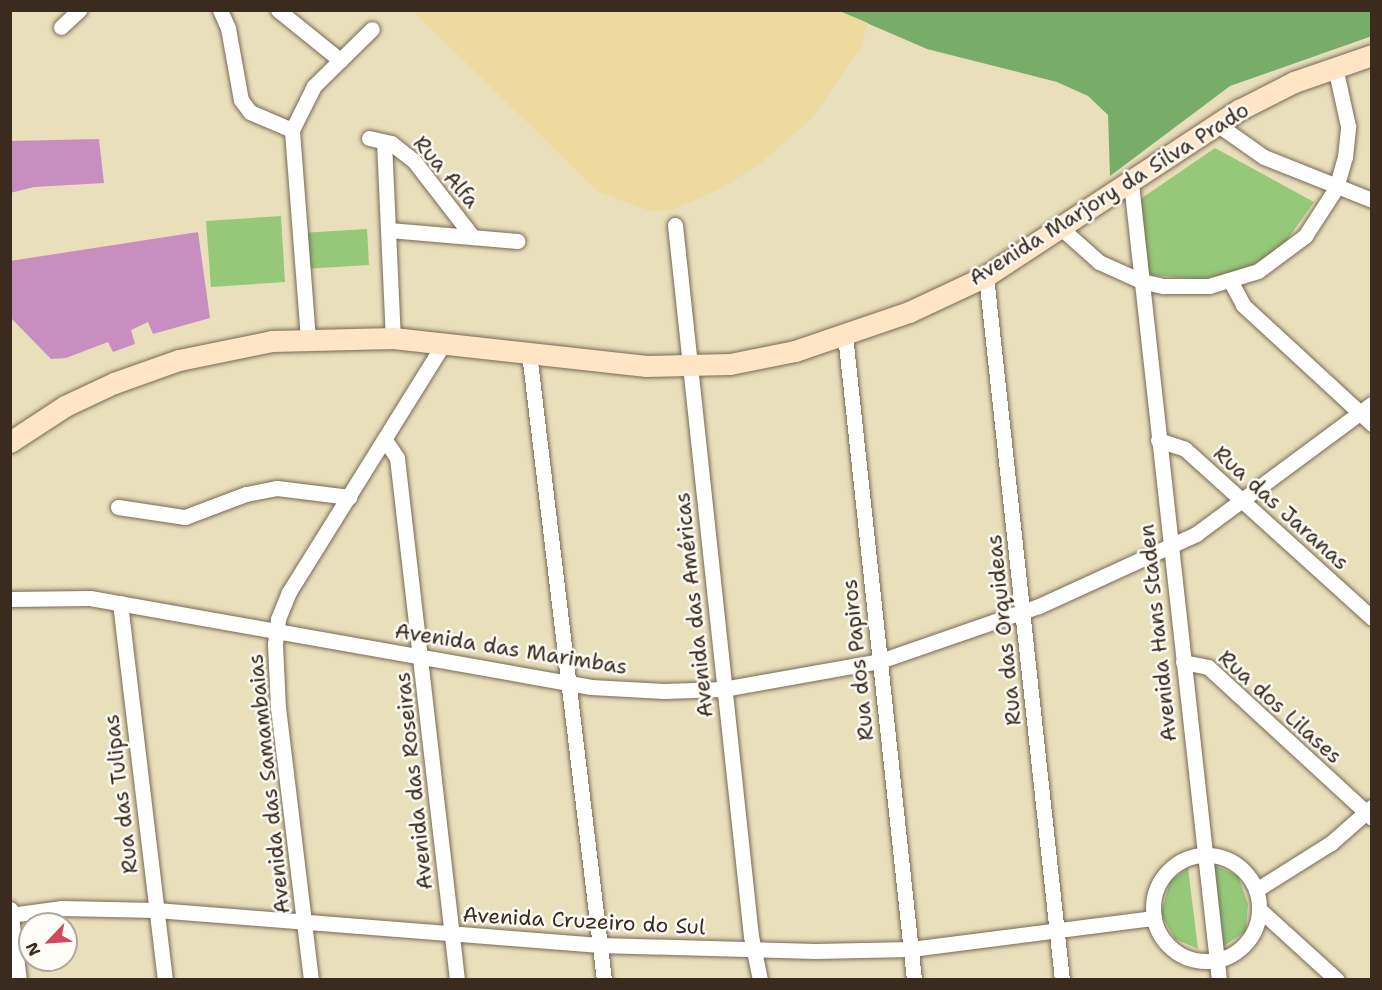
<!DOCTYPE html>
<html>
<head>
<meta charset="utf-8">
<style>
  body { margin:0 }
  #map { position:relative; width:1382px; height:990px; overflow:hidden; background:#e9dfbb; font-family:"Shantell Sans",sans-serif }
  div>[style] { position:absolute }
  .green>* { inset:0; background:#95c879 }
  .forest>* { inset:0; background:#78ac69 }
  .sand>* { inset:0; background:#eeda9e }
  .building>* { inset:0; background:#c98ec0 }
  .roads { filter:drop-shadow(0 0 2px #786955) drop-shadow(0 0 2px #786955) }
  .street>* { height:15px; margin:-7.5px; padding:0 7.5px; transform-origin:7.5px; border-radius:7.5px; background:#fff }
  .street>.ring { margin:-7.5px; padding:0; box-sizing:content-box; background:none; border:15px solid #fff; border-radius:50% }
  .secondary>* { height:21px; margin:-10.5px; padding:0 10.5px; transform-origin:10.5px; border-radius:10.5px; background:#fde5c5 }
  span { translate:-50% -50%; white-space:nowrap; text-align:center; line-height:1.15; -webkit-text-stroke:5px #fdfcf7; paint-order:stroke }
  .street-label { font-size:21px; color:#3b2a1e }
  .frame { position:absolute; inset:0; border:12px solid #3b2a1e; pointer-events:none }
  .north { position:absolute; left:18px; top:912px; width:60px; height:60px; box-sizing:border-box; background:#fdfcf7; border:2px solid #afa8a0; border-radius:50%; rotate:245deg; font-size:16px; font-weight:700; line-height:24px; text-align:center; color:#3b2a1e }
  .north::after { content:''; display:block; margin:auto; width:21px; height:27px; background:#d1495b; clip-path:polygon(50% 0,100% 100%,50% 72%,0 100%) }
</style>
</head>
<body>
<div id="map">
  <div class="green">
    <i style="clip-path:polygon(1215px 148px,1314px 202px,1282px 247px,1242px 272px,1202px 279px,1149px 275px,1139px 200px)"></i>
    <i style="clip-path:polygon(281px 216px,285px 282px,211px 287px,206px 221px)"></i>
    <i style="clip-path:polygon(367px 229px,369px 265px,303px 269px,301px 233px)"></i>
    <i style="clip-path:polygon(1211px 864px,1238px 876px,1248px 904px,1246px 931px,1221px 948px)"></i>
    <i style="clip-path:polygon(1188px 868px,1198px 949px,1175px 939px,1161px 914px,1170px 881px)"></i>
  </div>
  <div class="forest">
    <i style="clip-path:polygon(1371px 10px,1372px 36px,1230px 86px,1110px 176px,1108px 115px,1088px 96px,1057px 82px,927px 49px,839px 11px)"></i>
  </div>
  <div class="sand">
    <i style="clip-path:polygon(839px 11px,868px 23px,861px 48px,812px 118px,762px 162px,720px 189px,672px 210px,650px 211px,599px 192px,413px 11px)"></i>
  </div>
  <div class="building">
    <i style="clip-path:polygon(99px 139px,104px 183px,34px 187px,10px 193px,10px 141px)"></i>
    <i style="clip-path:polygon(198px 232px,210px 318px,153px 334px,148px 322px,131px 330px,135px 344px,113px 352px,108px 342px,66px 358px,51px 359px,10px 317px,10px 261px)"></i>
  </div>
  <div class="roads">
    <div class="street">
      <i style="left:220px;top:10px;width:20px;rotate:66deg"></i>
      <i style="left:228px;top:28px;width:73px;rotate:79.8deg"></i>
      <i style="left:241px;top:100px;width:15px;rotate:53deg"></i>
      <i style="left:250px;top:112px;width:46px;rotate:23.2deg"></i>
      <i style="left:278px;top:10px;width:80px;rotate:38.9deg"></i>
      <i style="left:61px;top:27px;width:25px;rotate:-43deg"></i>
      <i style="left:1217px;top:124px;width:57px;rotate:35.1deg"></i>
      <i style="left:1264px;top:157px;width:116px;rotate:21.7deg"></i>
      <i style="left:369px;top:138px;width:23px;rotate:13deg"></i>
      <i style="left:391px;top:143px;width:29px;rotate:38deg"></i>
      <i style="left:414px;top:161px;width:95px;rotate:52.3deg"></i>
      <i style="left:384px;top:142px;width:196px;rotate:87.4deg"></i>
      <i style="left:1131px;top:183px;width:802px;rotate:83.7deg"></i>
      <i style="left:675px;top:225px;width:715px;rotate:83.9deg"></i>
      <i style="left:751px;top:936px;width:45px;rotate:78.4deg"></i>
      <i style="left:1062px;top:229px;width:50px;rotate:41.7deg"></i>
      <i style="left:1099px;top:262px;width:46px;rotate:24.3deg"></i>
      <i style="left:1141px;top:281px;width:23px;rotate:13deg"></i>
      <i style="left:1163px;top:286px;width:46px"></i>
      <i style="left:1209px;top:286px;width:51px;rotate:-17deg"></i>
      <i style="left:1258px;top:271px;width:59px;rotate:-36.7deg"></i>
      <i style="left:1305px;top:236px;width:57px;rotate:-57.1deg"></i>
      <i style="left:1336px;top:188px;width:32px;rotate:-74deg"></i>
      <i style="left:1345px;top:157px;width:31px;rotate:-84deg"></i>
      <i style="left:1348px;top:126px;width:60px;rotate:-102.4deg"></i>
      <i style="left:389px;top:230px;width:129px;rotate:4.9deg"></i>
      <i style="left:986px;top:276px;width:708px;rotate:83.84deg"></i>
      <i style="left:1231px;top:282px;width:26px;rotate:62deg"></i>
      <i style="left:1243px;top:305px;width:176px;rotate:42.7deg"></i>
      <i style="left:845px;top:335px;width:649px;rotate:83.89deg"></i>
      <i style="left:308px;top:339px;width:210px;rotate:-94.4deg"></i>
      <i style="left:292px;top:130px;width:49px;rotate:-63.4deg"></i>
      <i style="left:314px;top:86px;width:81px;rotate:-44.5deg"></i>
      <i style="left:529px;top:353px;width:631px;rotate:83.18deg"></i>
      <i style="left:385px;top:440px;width:22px;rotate:56deg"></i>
      <i style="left:397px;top:458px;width:525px;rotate:83.44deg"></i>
      <i style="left:1158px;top:440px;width:28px;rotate:18deg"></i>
      <i style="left:1185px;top:449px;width:252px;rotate:42.1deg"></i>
      <i style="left:118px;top:507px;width:68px;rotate:8.5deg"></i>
      <i style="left:185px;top:517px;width:65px;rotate:-20.7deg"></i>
      <i style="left:246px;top:494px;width:32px;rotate:-11deg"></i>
      <i style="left:277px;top:488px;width:73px;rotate:7.1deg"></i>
      <i style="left:10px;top:599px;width:80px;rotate:-0.7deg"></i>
      <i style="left:90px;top:598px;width:509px;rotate:10.07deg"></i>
      <i style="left:591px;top:687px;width:73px;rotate:3.1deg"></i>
      <i style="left:664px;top:691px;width:59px;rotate:-1.9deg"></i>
      <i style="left:723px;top:689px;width:159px;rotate:-10.1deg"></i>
      <i style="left:880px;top:661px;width:168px;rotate:-19.1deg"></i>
      <i style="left:1039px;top:606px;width:173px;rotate:-24.6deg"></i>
      <i style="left:1196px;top:534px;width:219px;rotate:-36.5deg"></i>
      <i style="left:120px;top:603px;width:380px;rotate:83.2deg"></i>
      <i style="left:1183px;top:662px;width:25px;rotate:11deg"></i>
      <i style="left:1208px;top:667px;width:223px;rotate:42.6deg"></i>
      <i class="ring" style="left:1153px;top:855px;width:91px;height:91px"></i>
      <i style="left:1256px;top:890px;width:89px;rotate:-32.1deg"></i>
      <i style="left:1331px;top:843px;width:55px;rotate:-41.3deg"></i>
      <i style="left:10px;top:909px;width:72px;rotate:82.8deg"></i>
      <i style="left:1259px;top:909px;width:105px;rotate:42.3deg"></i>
      <i style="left:10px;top:915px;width:51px;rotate:-7.8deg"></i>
      <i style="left:61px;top:908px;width:95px;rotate:1.2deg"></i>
      <i style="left:156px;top:910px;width:445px;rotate:4.5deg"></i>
      <i style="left:600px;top:945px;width:215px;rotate:1.6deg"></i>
      <i style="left:815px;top:951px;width:96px;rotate:-1.2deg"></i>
      <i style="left:911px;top:949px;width:245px;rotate:-7.3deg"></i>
      <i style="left:311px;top:980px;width:274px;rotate:-96.9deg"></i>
      <i style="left:278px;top:708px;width:64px;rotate:-92.7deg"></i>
      <i style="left:275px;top:644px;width:25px;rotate:-83deg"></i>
      <i style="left:278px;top:619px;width:29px;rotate:-68deg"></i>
      <i style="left:289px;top:592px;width:293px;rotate:-58.1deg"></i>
    </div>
    <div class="secondary">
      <i style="left:10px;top:442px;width:66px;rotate:-33.2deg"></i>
      <i style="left:65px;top:406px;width:54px;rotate:-25.1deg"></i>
      <i style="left:114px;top:383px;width:69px;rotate:-19.5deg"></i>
      <i style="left:179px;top:360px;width:95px;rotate:-11.5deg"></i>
      <i style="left:272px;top:341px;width:121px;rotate:-1.4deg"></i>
      <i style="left:393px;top:338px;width:255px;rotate:6.3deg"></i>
      <i style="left:646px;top:366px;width:84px;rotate:-1.4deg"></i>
      <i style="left:730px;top:364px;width:66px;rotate:-11.3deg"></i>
      <i style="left:795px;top:351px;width:120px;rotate:-18.9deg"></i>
      <i style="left:909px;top:312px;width:85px;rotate:-25.1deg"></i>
      <i style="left:986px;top:276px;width:303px;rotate:-33.3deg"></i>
      <i style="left:1239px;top:110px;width:62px;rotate:-27deg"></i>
      <i style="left:1294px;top:82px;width:83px;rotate:-19.1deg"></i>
    </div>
  </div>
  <div class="street-label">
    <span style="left:446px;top:172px;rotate:49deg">Rua Alfa</span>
    <span style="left:1109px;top:194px;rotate:-32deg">Avenida Marjory da Silva Prado</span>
    <span style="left:1281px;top:508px;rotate:42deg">Rua das Jaranas</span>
    <span style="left:694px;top:605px;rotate:-96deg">Avenida das Américas</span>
    <span style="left:1004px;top:630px;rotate:-96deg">Rua das Orquideas</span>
    <span style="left:1158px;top:633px;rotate:-96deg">Avenida Hans Staden</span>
    <span style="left:511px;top:649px;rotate:9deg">Avenida das Marimbas</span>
    <span style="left:858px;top:660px;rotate:-96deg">Rua dos Papiros</span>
    <span style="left:1280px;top:707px;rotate:42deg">Rua dos Lilases</span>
    <span style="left:414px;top:781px;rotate:-96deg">Avenida das Roseiras</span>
    <span style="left:269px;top:784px;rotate:-96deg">Avenida das Samambaias</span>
    <span style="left:121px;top:794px;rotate:-97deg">Rua das Tulipas</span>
    <span style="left:584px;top:921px;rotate:3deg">Avenida Cruzeiro do Sul</span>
  </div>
  <div class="frame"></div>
  <div class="north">N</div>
</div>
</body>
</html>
